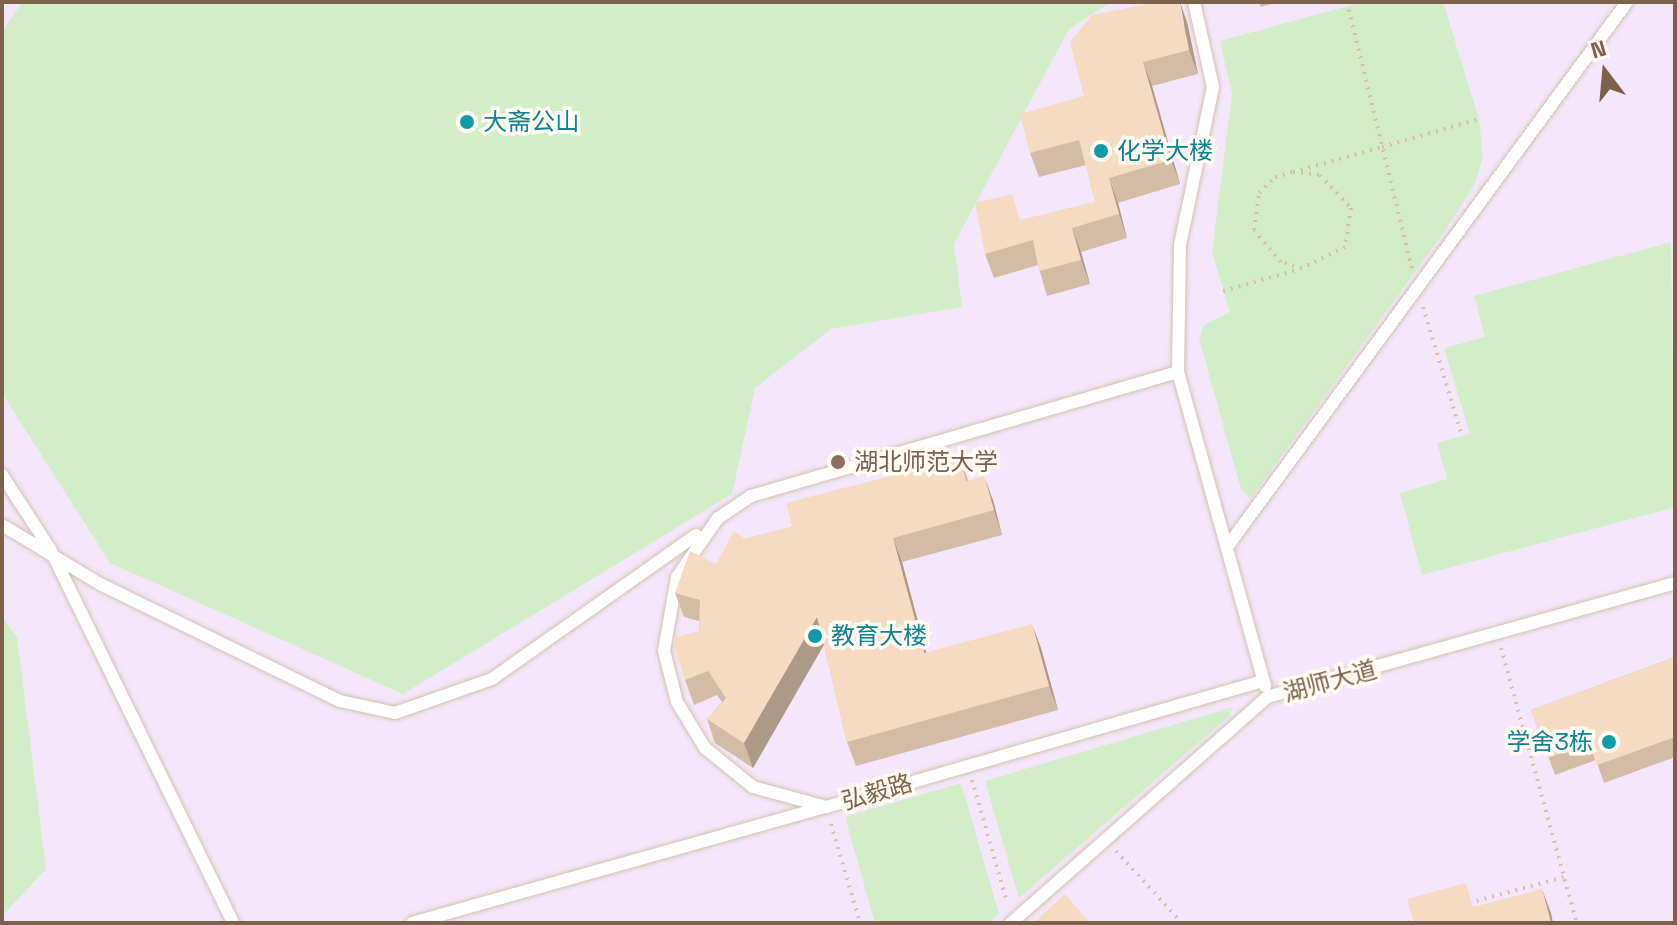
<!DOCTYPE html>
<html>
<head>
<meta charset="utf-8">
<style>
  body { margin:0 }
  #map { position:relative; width:1677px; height:925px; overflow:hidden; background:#fef8eb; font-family:"Space Grotesk","Noto Sans SC",sans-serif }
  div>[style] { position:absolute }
  .education>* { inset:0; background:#f5e7fb }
  .green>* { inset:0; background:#d3edc8 }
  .path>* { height:4px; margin-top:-2px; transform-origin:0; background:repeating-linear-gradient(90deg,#dbbea3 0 2px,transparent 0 8px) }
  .roads { filter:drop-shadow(0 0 2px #d2c2af) drop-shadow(0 0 2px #d2c2af) }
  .service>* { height:12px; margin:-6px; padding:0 6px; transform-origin:6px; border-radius:6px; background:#fff }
  .wall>* { inset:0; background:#d3bca6 }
  .shaded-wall>* { inset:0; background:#ac9987 }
  .building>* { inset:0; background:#f5dbc1 }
  .dots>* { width:22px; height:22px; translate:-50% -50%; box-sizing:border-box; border:4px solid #fffbf3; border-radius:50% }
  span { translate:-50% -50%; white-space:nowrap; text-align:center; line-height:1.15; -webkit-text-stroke:7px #fffbf3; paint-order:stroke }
  .culture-label { font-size:24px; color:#0d838f }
  .left { translate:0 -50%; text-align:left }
  .right { translate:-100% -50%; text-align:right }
  .education-label { font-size:24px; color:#785e54 }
  .street-label { font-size:24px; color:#7c614b }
  .frame { position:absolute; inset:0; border:4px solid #7c614b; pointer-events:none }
  .north { position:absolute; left:1565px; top:32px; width:80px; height:80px; -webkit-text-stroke:6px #fffbf3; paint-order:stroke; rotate:344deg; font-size:22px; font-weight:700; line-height:32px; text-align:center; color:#7c614b }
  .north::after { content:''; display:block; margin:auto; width:28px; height:36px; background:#7c614b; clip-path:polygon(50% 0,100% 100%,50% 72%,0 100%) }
</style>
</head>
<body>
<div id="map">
  <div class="education">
    <i style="clip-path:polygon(2px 2px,1675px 2px,1675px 923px,2px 923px)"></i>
  </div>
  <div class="green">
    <i style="clip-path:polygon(22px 2px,1111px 2px,1069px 29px,954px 244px,962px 307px,831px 329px,755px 388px,732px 494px,403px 694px,110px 563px,2px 393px,2px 32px)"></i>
    <i style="clip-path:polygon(1363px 2px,1443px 2px,1479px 119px,1483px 157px,1474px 186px,1446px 229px,1250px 499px,1241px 489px,1199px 339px,1204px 325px,1230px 312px,1212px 252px,1232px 94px,1220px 41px)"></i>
    <i style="clip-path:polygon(1671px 242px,1675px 507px,1422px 575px,1400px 493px,1447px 479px,1437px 443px,1470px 434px,1444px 348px,1485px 337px,1474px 296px)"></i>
    <i style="clip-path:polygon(2px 617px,17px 637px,46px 869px,2px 916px)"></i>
    <i style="clip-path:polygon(1233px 707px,1229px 716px,1019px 898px,985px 781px)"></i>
    <i style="clip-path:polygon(961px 783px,999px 914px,989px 923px,875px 923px,845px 817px)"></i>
  </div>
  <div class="path">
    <i style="left:1347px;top:2px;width:274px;rotate:76.3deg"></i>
    <i style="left:1293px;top:172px;width:27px;rotate:6deg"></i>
    <i style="left:1320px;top:175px;width:45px;rotate:46.8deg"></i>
    <i style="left:1351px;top:208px;width:39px;rotate:99deg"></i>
    <i style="left:1345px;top:247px;width:48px;rotate:154deg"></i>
    <i style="left:1302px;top:268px;width:22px;rotate:-164deg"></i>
    <i style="left:1281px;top:262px;width:42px;rotate:-130.2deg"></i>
    <i style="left:1254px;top:230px;width:37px;rotate:-82deg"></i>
    <i style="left:1259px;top:193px;width:23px;rotate:-45deg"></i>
    <i style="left:1275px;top:177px;width:19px;rotate:-16deg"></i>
    <i style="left:1293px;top:172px;width:92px;rotate:-15.7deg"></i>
    <i style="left:1382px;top:147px;width:101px;rotate:-16.1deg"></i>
    <i style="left:1223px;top:291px;width:80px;rotate:-15.9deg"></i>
    <i style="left:1423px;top:307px;width:135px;rotate:73.2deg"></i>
    <i style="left:1501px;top:648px;width:285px;rotate:74.6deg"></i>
    <i style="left:972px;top:780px;width:127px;rotate:74deg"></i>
    <i style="left:831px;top:824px;width:103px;rotate:73.7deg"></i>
    <i style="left:1116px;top:851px;width:98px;rotate:47.5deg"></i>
    <i style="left:1469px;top:903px;width:98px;rotate:-15.3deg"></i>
    <i style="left:1408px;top:923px;width:12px;rotate:-31deg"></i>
  </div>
  <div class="roads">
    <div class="service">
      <i style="left:1194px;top:2px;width:87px;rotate:77.4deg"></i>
      <i style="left:1213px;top:87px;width:161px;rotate:101.8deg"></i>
      <i style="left:1180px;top:245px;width:127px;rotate:90.9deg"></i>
      <i style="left:1178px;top:372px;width:326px;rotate:74.5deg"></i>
      <i style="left:1178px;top:372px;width:445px;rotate:163.8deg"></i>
      <i style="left:751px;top:496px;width:40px;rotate:146deg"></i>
      <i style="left:718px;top:518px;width:72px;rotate:124.8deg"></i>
      <i style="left:677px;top:577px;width:75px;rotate:100deg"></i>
      <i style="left:664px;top:651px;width:53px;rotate:75.7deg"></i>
      <i style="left:677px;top:702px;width:54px;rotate:58.7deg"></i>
      <i style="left:705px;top:748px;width:62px;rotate:39.1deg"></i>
      <i style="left:753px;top:787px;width:76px;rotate:15.3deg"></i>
      <i style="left:826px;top:807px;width:455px;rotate:-16.1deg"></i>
      <i style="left:2px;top:475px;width:88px;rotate:57deg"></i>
      <i style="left:50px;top:549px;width:416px;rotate:63.9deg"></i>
      <i style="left:2px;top:525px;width:114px;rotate:31deg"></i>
      <i style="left:100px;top:584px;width:267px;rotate:26deg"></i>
      <i style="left:340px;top:701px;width:56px;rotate:12.3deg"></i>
      <i style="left:395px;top:713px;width:103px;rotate:-19.3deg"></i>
      <i style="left:492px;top:679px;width:250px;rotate:-35.2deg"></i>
      <i style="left:1227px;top:547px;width:676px;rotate:-53.72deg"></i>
      <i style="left:412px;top:923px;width:425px;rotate:-15.7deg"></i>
      <i style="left:1011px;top:923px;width:341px;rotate:-41.4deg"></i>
      <i style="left:1267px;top:697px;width:424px;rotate:-15.6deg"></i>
    </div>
  </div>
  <div class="wall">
    <i style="clip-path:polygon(1259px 2px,1279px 2px,1261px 7px)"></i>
    <i style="clip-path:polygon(1187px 22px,1198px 74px,1152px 86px,1180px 184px,1118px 203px,1127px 238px,1081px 252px,1090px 284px,1047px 296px,1038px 265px,994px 278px,985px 254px,1022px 220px,1095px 202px,1086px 165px,1039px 177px,1030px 153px,1084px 96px)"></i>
    <i style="clip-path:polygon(960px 458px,968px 480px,993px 500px,1002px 535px,902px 562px,926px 653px,1041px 648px,1058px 710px,856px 766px,847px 742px,824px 645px,753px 768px,715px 743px,707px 719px,722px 702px,717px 695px,694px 705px,685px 680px,699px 631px,699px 621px,684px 617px,675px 593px,716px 564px,745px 539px,792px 527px)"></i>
    <i style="clip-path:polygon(1675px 657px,1675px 757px,1604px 783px,1596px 760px,1555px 775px,1531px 710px)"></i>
  </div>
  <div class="shaded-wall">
    <i style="clip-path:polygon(1180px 2px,1187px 22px,1198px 74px,1189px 50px)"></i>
    <i style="clip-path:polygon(1143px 62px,1152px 86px,1180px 184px,1171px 160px)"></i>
    <i style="clip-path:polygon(1109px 178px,1118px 203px,1127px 238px,1119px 214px)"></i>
    <i style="clip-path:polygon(1072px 228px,1081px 252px,1090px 284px,1081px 260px)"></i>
    <i style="clip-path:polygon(984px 476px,993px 500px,1002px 535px,994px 510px)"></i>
    <i style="clip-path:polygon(893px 538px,902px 562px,933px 677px,924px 653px)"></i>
    <i style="clip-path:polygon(817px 617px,826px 641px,753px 768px,744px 743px)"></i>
    <i style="clip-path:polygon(1032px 624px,1041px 648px,1058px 710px,1049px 686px)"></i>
    <i style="clip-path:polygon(1542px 889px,1551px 913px,1553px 923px,1551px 923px)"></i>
  </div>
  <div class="building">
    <i style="clip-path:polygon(1158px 2px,1179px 2px,1189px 50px,1143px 62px,1171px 160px,1109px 178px,1119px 214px,1072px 228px,1081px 260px,1039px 271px,1033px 240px,985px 254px,975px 203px,1012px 194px,1020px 220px,1095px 202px,1079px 140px,1030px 153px,1020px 114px,1084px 96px,1070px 42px,1092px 15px)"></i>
    <i style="clip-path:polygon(960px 458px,966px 481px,984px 476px,994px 510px,893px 538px,924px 653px,1032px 624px,1049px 686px,847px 742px,817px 617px,744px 743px,707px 719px,726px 698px,708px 671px,685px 680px,672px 638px,699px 631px,700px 600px,675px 593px,690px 551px,716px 564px,734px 531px,745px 539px,792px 527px,786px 503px)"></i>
    <i style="clip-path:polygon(1675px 657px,1675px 737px,1597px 765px,1589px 743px,1548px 758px,1531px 710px)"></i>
    <i style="clip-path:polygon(1466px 883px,1473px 907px,1542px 889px,1551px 923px,1414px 923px,1407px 899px)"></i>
    <i style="clip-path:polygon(1065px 894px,1090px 923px,1033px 923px)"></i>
  </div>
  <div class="dots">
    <i style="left:467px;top:122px;background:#0f9aa8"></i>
    <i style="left:1101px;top:151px;background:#0f9aa8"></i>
    <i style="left:838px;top:462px;background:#8d6e63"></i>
    <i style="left:815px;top:636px;background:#0f9aa8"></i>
    <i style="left:1609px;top:742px;background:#0f9aa8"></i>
  </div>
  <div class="culture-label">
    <span class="left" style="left:483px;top:122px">大斋公山</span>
    <span class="left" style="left:1117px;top:151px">化学大楼</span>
    <span class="left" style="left:831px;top:636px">教育大楼</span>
    <span class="right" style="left:1593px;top:742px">学舍3栋</span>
  </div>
  <div class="education-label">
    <span class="left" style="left:854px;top:462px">湖北师范大学</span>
  </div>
  <div class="street-label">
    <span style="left:1330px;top:681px;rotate:-15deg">湖师大道</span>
    <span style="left:877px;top:792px;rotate:-16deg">弘毅路</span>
  </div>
  <div class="frame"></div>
  <div class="north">N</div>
</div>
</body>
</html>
